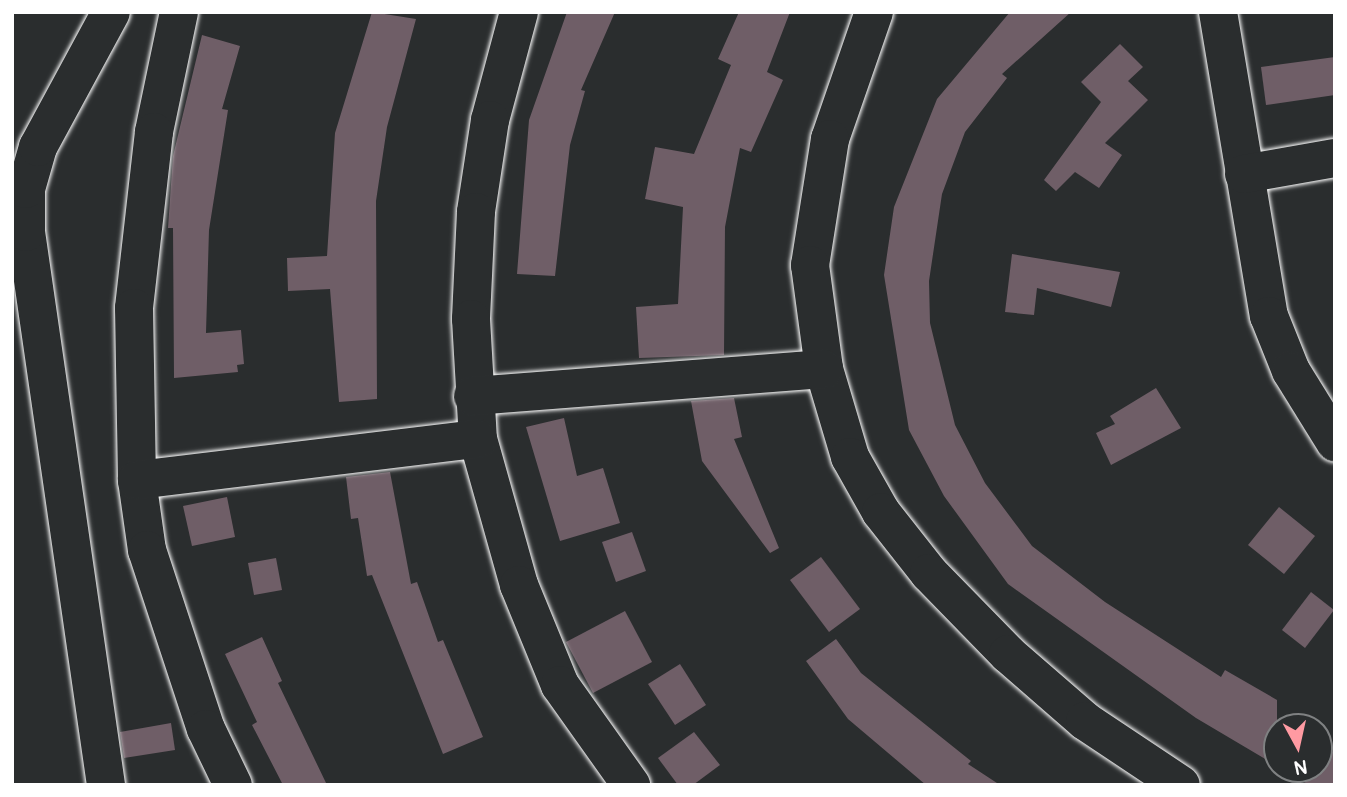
<!DOCTYPE html>
<html>
<head>
<meta charset="utf-8">
<style>
  body { margin:0 }
  #map { position:relative; width:1347px; height:797px; overflow:hidden; background:#2a2d2e; font-family:Pangolin,sans-serif }
  div>[style] { position:absolute }
  .building>* { inset:0; background:#6f5e67 }
  .roads { filter:drop-shadow(0 0 2px #fff) drop-shadow(0 0 2px #fff) }
  .minor>* { height:38px; margin:-19px; padding:0 19px; transform-origin:19px; border-radius:19px; background:#2a2d2e }
  span { translate:-50% -50%; white-space:nowrap; text-align:center; line-height:1.15; -webkit-text-stroke:6px #2a2d2e; paint-order:stroke }
  .frame { position:absolute; inset:0; border:14px solid #fff; pointer-events:none }
  .north { position:absolute; left:1263px; top:713px; width:70px; height:70px; box-sizing:border-box; background:#2a2d2e; border:2px solid #7f8182; border-radius:50%; rotate:172deg; font-size:19px; font-weight:700; line-height:28px; text-align:center; color:#fff }
  .north::after { content:''; display:block; margin:auto; width:24px; height:32px; background:#ff9aa2; clip-path:polygon(50% 0,100% 100%,50% 72%,0 100%) }
</style>
</head>
<body>
<div id="map">
  <div class="building">
    <i style="clip-path:polygon(372px 12px,416px 19px,387px 127px,376px 201px,377px 399px,339px 402px,330px 289px,288px 291px,287px 258px,327px 256px,335px 133px)"></i>
    <i style="clip-path:polygon(567px 12px,615px 12px,581px 90px,585px 91px,570px 145px,555px 276px,517px 274px,529px 120px)"></i>
    <i style="clip-path:polygon(739px 12px,790px 12px,767px 72px,783px 80px,751px 152px,740px 148px,725px 227px,724px 355px,639px 358px,636px 307px,678px 304px,683px 207px,645px 199px,655px 147px,694px 154px,731px 65px,718px 59px)"></i>
    <i style="clip-path:polygon(1010px 12px,1071px 12px,1002px 74px,1007px 78px,965px 132px,942px 194px,929px 281px,930px 323px,955px 425px,985px 483px,1032px 546px,1105px 602px,1221px 677px,1225px 670px,1277px 700px,1277px 722px,1287px 727px,1277px 727px,1277px 766px,1196px 718px,1008px 584px,944px 496px,909px 430px,884px 275px,894px 207px,937px 99px)"></i>
    <i style="clip-path:polygon(202px 35px,240px 46px,222px 109px,228px 110px,209px 230px,206px 333px,241px 330px,244px 364px,237px 365px,238px 372px,174px 378px,173px 228px,168px 228px,173px 156px)"></i>
    <i style="clip-path:polygon(1120px 44px,1143px 67px,1128px 81px,1148px 100px,1105px 143px,1122px 155px,1099px 188px,1075px 172px,1056px 191px,1044px 180px,1101px 102px,1081px 82px)"></i>
    <i style="clip-path:polygon(1335px 57px,1335px 95px,1266px 105px,1261px 67px)"></i>
    <i style="clip-path:polygon(1012px 254px,1120px 272px,1111px 307px,1037px 288px,1034px 315px,1005px 312px)"></i>
    <i style="clip-path:polygon(1156px 388px,1181px 428px,1111px 465px,1096px 433px,1115px 424px,1110px 416px)"></i>
    <i style="clip-path:polygon(734px 398px,742px 437px,734px 439px,779px 548px,770px 553px,702px 461px,691px 401px)"></i>
    <i style="clip-path:polygon(564px 418px,577px 476px,603px 468px,620px 523px,560px 541px,526px 427px)"></i>
    <i style="clip-path:polygon(390px 472px,411px 584px,417px 582px,438px 642px,443px 640px,483px 737px,443px 754px,372px 575px,367px 576px,358px 518px,351px 519px,346px 477px)"></i>
    <i style="clip-path:polygon(227px 497px,235px 537px,192px 546px,183px 506px)"></i>
    <i style="clip-path:polygon(1279px 507px,1315px 536px,1284px 574px,1248px 545px)"></i>
    <i style="clip-path:polygon(632px 532px,646px 571px,616px 582px,602px 542px)"></i>
    <i style="clip-path:polygon(821px 557px,860px 609px,829px 632px,790px 580px)"></i>
    <i style="clip-path:polygon(276px 558px,282px 590px,254px 595px,248px 563px)"></i>
    <i style="clip-path:polygon(1311px 592px,1334px 610px,1305px 648px,1282px 630px)"></i>
    <i style="clip-path:polygon(625px 611px,652px 662px,593px 693px,566px 642px)"></i>
    <i style="clip-path:polygon(262px 637px,282px 681px,278px 683px,327px 785px,283px 785px,252px 725px,257px 722px,225px 654px)"></i>
    <i style="clip-path:polygon(836px 639px,861px 673px,971px 761px,968px 764px,1000px 785px,926px 785px,848px 719px,806px 661px)"></i>
    <i style="clip-path:polygon(680px 664px,706px 705px,675px 725px,648px 684px)"></i>
    <i style="clip-path:polygon(171px 723px,175px 750px,124px 758px,120px 732px)"></i>
    <i style="clip-path:polygon(694px 732px,720px 765px,693px 785px,678px 785px,658px 758px)"></i>
    <i style="clip-path:polygon(1319px 744px,1335px 753px,1335px 785px,1309px 785px,1282px 769px,1319px 769px)"></i>
  </div>
  <div class="roads">
    <div class="minor">
      <i style="left:179px;top:12px;width:123px;rotate:101.8deg"></i>
      <i style="left:154px;top:132px;width:177px;rotate:96.5deg"></i>
      <i style="left:134px;top:308px;width:172px;rotate:89deg"></i>
      <i style="left:137px;top:480px;width:71px;rotate:81.9deg"></i>
      <i style="left:147px;top:550px;width:188px;rotate:71.8deg"></i>
      <i style="left:206px;top:729px;width:62px;rotate:64.3deg"></i>
      <i style="left:519px;top:12px;width:112px;rotate:105deg"></i>
      <i style="left:490px;top:120px;width:93px;rotate:98.7deg"></i>
      <i style="left:476px;top:212px;width:107px;rotate:92.7deg"></i>
      <i style="left:471px;top:319px;width:120px;rotate:86.7deg"></i>
      <i style="left:478px;top:439px;width:152px;rotate:74.3deg"></i>
      <i style="left:519px;top:585px;width:108px;rotate:67.7deg"></i>
      <i style="left:560px;top:685px;width:123px;rotate:54.6deg"></i>
      <i style="left:874px;top:12px;width:134px;rotate:109.1deg"></i>
      <i style="left:830px;top:139px;width:128px;rotate:99deg"></i>
      <i style="left:810px;top:265px;width:105px;rotate:82.3deg"></i>
      <i style="left:824px;top:369px;width:92px;rotate:73.5deg"></i>
      <i style="left:850px;top:457px;width:63px;rotate:60.6deg"></i>
      <i style="left:881px;top:512px;width:78px;rotate:51.8deg"></i>
      <i style="left:929px;top:573px;width:113px;rotate:45.7deg"></i>
      <i style="left:1008px;top:654px;width:102px;rotate:41deg"></i>
      <i style="left:1085px;top:721px;width:115px;rotate:33.7deg"></i>
      <i style="left:1218px;top:12px;width:308px;rotate:80.5deg"></i>
      <i style="left:1269px;top:316px;width:59px;rotate:68.2deg"></i>
      <i style="left:1291px;top:371px;width:84px;rotate:58.2deg"></i>
      <i style="left:1244px;top:174px;width:92px;rotate:-10deg"></i>
      <i style="left:473px;top:396px;width:352px;rotate:-4.4deg"></i>
      <i style="left:137px;top:480px;width:343px;rotate:-6.9deg"></i>
      <i style="left:106px;top:785px;width:559px;rotate:-98.23deg"></i>
      <i style="left:26px;top:232px;width:43px;rotate:-90deg"></i>
      <i style="left:26px;top:189px;width:44px;rotate:-74.1deg"></i>
      <i style="left:38px;top:147px;width:153px;rotate:-61.6deg"></i>
    </div>
  </div>
  <div class="frame"></div>
  <div class="north">N</div>
</div>
</body>
</html>
